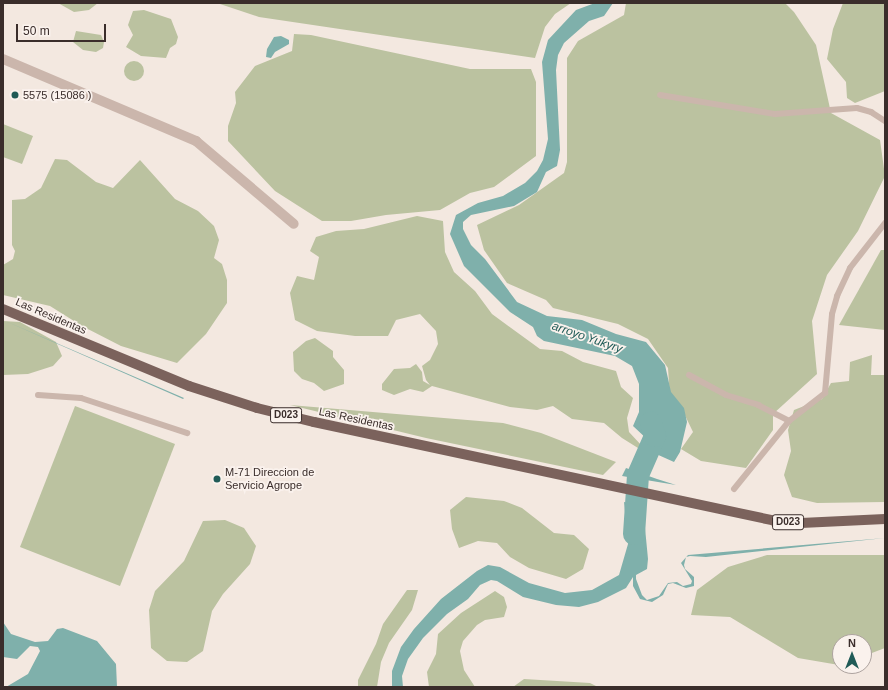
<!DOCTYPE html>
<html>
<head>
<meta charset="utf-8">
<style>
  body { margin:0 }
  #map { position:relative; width:888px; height:690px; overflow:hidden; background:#f3e8e0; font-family:Helvetica,sans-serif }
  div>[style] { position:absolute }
  .green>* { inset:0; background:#bbc2a0 }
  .round { border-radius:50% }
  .water>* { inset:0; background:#7fb0ab }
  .river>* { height:22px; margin:-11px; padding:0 11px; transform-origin:11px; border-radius:11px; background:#7fb0ab }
  .lane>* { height:6px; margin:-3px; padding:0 3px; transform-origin:3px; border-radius:3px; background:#cbb6ac }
  .street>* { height:10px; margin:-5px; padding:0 5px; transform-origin:5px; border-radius:5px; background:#cbb6ac }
  .primary>* { height:10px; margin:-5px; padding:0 5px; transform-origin:5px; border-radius:5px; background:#7b625c }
  .dots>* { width:11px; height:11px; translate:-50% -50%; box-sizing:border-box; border:2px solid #faf2ed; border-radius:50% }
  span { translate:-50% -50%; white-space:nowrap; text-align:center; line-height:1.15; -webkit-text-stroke:3.5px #faf2ed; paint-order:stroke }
  .shield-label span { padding:1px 3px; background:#faf2ed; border:1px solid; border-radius:3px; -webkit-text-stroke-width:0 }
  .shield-label { font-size:10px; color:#3a2d2b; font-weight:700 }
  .poi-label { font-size:11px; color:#3a2d2b }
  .left { translate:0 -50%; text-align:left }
  .street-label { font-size:11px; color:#3a2d2b }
  .water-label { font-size:12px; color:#205b57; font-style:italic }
  .frame { position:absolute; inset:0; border:4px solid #3a2d2b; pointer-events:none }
  .north { position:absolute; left:832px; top:634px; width:40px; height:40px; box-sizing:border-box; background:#faf2ed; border:1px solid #ada39f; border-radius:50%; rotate:0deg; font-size:11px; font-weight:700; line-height:16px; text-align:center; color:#3a2d2b }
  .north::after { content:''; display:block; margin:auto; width:14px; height:18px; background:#205b57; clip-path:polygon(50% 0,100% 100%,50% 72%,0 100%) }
  .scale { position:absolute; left:16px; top:24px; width:90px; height:18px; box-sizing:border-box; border:2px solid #3a2d2b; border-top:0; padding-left:5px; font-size:12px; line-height:14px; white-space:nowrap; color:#3a2d2b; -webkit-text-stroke:3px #faf2ed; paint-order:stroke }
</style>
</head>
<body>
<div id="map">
  <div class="green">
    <i style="clip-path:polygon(58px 3px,98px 3px,89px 10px,74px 12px)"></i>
    <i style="clip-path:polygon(195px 3px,571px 3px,555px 14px,545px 27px,535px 58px,259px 17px,217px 3px)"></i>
    <i style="clip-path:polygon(626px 3px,785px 3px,794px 12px,816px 45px,831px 113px,880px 140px,885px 176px,858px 231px,827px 275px,812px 321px,817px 374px,773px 414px,773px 430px,746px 468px,701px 461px,681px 449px,693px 432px,681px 407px,670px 399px,668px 368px,648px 339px,618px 324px,553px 308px,546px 300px,507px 283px,484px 250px,477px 225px,519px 205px,564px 173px,567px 162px,567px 58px,578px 41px,624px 15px)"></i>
    <i style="clip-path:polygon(843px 3px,885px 3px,885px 91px,855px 103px,847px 98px,846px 82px,827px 59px,833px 29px)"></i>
    <i style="clip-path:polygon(144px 10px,171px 19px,178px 37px,176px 44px,170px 48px,166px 58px,141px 56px,126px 47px,133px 35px,128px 25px,133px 11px)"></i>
    <i style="clip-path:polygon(76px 31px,101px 35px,104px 42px,103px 48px,96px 52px,83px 50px,73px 42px)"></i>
    <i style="clip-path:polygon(294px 34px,311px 35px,470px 69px,531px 69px,536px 82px,536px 156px,494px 187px,470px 193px,440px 210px,386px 215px,351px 221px,322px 221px,275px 191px,228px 141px,228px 126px,236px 103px,235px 92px,255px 66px,292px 51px)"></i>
    <i class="round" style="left:124px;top:61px;width:20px;height:20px"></i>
    <i style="clip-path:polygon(3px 124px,33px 136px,22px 164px,3px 157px)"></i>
    <i style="clip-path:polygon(55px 159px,67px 160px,96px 182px,113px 188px,140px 160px,175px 199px,198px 211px,214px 226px,219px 240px,214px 258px,222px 264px,227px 280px,227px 303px,206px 334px,177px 363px,121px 346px,82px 326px,50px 306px,3px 295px,3px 265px,13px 259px,15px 251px,12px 245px,12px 200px,25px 199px,41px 188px)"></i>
    <i style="clip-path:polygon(417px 216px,443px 221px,445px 252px,454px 272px,475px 291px,492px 314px,540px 349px,562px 351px,583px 362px,616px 371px,621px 387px,633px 398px,627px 418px,629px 432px,642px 446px,638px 448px,622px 438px,604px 423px,572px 419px,553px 406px,537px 410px,510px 407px,432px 386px,423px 392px,410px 389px,394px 395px,382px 390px,382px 384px,394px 369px,410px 368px,416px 364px,422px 372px,423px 381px,430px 385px,426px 380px,422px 366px,430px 360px,438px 344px,436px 331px,420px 314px,396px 320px,388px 336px,355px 336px,317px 331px,295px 320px,290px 293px,297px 276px,314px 280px,319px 257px,310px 251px,316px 237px,336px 231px,364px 229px)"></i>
    <i style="clip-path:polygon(881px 250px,885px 250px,885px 330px,839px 325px)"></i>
    <i style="clip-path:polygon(3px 321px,20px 322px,56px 342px,62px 356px,53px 366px,28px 374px,3px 375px)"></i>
    <i style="clip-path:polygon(315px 338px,333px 351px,333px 357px,344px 370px,344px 384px,324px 391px,314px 383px,302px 379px,294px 371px,293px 352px,306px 341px)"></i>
    <i style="clip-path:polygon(872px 355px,871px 375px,885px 375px,885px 502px,817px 503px,792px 497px,784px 475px,791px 451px,788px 430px,794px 410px,822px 399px,831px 383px,849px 381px,850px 362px)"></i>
    <i style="clip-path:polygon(290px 405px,503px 423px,541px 433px,616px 462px,603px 475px,426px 438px)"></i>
    <i style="clip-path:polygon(75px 406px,175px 444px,120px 586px,20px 547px)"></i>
    <i style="clip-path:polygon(466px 497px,504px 501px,522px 508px,554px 533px,574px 535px,589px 549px,583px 569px,566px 579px,529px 568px,510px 557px,497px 543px,478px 541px,459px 548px,452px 529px,450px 510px)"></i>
    <i style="clip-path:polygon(225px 520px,244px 528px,256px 546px,250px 564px,223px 594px,212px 611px,203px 651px,187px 662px,167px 661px,151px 648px,149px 610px,155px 591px,184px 561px,203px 521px)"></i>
    <i style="clip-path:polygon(767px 555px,885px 555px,885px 648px,864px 656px,864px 642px,840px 642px,839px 665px,798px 658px,730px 617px,691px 615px,697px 590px,728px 567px)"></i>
    <i style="clip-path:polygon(407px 590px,418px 590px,412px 610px,389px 643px,381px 662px,377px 687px,358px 687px,358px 680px,376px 644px,383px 624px)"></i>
    <i style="clip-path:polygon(495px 591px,504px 597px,507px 607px,504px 617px,485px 620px,477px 625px,463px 641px,460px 651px,464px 670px,475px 687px,429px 687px,427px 672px,436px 654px,438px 634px,461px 613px)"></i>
    <i style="clip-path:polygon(524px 679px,590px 683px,598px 687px,513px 687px)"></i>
  </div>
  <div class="water">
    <i style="clip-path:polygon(595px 3px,613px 3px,604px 16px,589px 21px,564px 43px,558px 55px,556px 70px,560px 150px,557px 166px,546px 172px,537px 192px,514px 206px,471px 215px,463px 222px,463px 229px,471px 245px,485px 259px,517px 302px,547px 316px,582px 320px,616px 334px,646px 342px,665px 365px,671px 392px,684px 408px,687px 422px,680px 452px,674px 462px,645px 449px,648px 440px,633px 426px,639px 412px,639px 384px,632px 366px,615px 356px,544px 341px,537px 336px,533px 327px,510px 312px,464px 266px,450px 234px,456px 215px,478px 203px,503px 196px,525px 183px,537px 171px,543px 160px,548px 139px,542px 62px,548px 40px,576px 10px)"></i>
    <i style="clip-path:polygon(281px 36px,289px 40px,289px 44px,275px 52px,271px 58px,266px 57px,267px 49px,274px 37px)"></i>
    <i style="clip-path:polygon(3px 320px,184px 398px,183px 399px)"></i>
    <i style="clip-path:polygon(626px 468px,657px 479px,676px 485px,622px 476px)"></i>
    <i style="clip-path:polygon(624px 502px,643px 507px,648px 559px,647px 569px,636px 575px,636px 579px,642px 595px,647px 600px,659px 596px,668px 583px,677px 582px,683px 586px,691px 584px,692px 581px,681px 563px,688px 555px,885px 538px,706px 557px,690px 556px,686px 557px,684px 565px,685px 569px,694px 577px,694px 586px,686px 588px,673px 583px,668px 584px,663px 595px,652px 602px,640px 599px,633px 586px,633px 577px,626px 588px,598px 602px,579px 607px,556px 605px,523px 597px,497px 581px,491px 580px,480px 585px,468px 599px,447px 614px,423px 638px,408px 659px,402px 676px,403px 687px,392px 687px,392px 671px,401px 647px,414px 629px,441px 599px,477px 571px,488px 565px,500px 567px,529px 583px,565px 593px,592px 590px,619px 575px,628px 544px)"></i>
    <i style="clip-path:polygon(3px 622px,11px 634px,35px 642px,48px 641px,57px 629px,63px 628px,97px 641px,116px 664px,117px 687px,6px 687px,28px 674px,40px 651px,38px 647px,30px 646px,17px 659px,3px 657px)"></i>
  </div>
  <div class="river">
    <i style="left:634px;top:534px;width:59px;rotate:-86.1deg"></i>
    <i style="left:638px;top:475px;width:43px;rotate:-66.4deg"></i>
    <i style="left:655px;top:436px;width:14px;rotate:-107deg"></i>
  </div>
  <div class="lane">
    <i style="left:660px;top:95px;width:117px;rotate:9.4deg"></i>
    <i style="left:775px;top:114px;width:82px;rotate:-4.2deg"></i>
    <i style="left:857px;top:108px;width:15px;rotate:16deg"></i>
    <i style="left:871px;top:112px;width:17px;rotate:33deg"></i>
    <i style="left:689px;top:375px;width:42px;rotate:28.4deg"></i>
    <i style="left:726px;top:395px;width:34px;rotate:17deg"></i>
    <i style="left:758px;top:405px;width:35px;rotate:27deg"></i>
    <i style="left:38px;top:395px;width:43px;rotate:4deg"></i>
    <i style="left:81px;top:398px;width:112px;rotate:18.3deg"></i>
    <i style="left:734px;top:489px;width:87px;rotate:-51deg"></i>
    <i style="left:789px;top:421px;width:46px;rotate:-37.9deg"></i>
    <i style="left:825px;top:393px;width:79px;rotate:-84.9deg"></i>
    <i style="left:832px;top:314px;width:19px;rotate:-74deg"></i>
    <i style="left:837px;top:296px;width:31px;rotate:-65deg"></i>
    <i style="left:850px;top:268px;width:57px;rotate:-52.1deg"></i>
  </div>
  <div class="street">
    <i style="left:3px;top:59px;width:210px;rotate:23deg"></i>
    <i style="left:196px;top:141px;width:128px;rotate:40.3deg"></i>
  </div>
  <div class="primary">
    <i style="left:3px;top:309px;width:201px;rotate:22.5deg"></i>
    <i style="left:189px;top:386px;width:71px;rotate:17.9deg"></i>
    <i style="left:257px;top:408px;width:59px;rotate:13.8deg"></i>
    <i style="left:314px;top:422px;width:471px;rotate:12.1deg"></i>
    <i style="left:774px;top:521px;width:27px;rotate:4deg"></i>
    <i style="left:801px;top:523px;width:84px;rotate:-2.7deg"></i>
  </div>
  <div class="dots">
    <i style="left:15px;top:95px;background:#205b57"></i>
    <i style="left:217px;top:479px;background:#205b57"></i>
  </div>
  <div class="shield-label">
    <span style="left:286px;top:415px">D023</span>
    <span style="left:788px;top:522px">D023</span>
  </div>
  <div class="poi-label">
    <span class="left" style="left:23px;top:95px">5575 (15086 )</span>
    <span class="left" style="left:225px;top:479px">M-71 Direccion de<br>Servicio Agrope</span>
  </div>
  <div class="street-label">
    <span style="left:51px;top:316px;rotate:23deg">Las Residentas</span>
    <span style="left:356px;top:419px;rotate:12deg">Las Residentas</span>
  </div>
  <div class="water-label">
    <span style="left:587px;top:338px;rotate:19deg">arroyo Yukyry</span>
  </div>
  <div class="frame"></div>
  <div class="north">N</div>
  <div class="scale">50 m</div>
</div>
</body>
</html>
